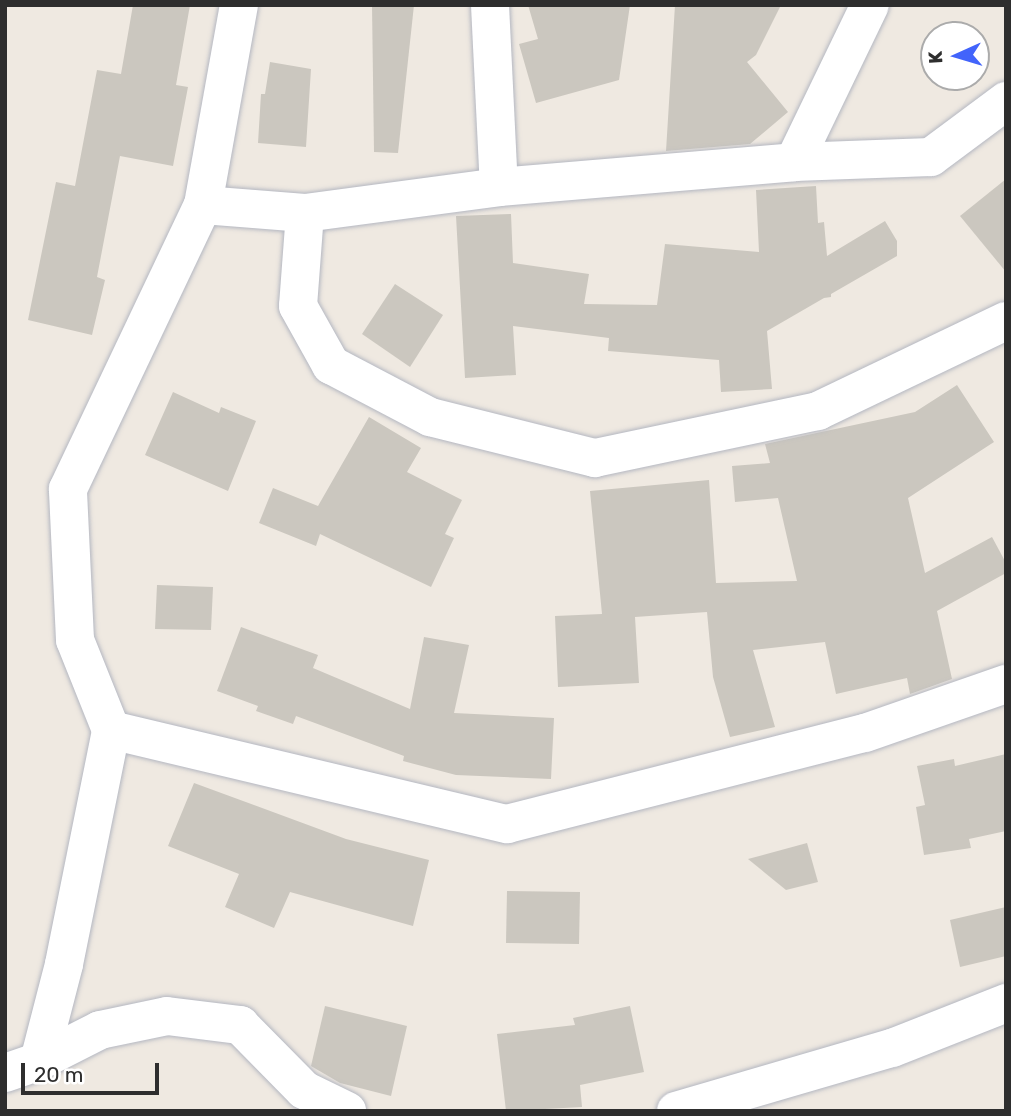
<!DOCTYPE html>
<html>
<head>
<meta charset="utf-8">
<style>
  body { margin:0 }
  #map { position:relative; width:1011px; height:1116px; overflow:hidden; background:#efe9e1; font-family:Rubik,sans-serif }
  div>[style] { position:absolute }
  .building>* { inset:0; background:#cbc7bf }
  .roads { filter:drop-shadow(0 0 2px #b4b7c1) drop-shadow(0 0 2px #b4b7c1) }
  .minor>* { height:38px; margin:-19px; padding:0 19px; transform-origin:19px; border-radius:19px; background:#fff }
  span { translate:-50% -50%; white-space:nowrap; text-align:center; line-height:1.15; -webkit-text-stroke:6px #fff; paint-order:stroke }
  .frame { position:absolute; inset:0; border:7px solid #2e2e2e; pointer-events:none }
  .north { position:absolute; left:920px; top:21px; width:70px; height:70px; box-sizing:border-box; background:#fff; border:2px solid #ababab; border-radius:50%; rotate:266deg; font-size:19px; font-weight:700; line-height:28px; text-align:center; color:#2e2e2e }
  .north::after { content:''; display:block; margin:auto; width:24px; height:32px; background:#4264fb; clip-path:polygon(50% 0,100% 100%,50% 72%,0 100%) }
  .scale { position:absolute; left:21px; top:1063px; width:138px; height:32px; box-sizing:border-box; border:4px solid #2e2e2e; border-top:0; padding-left:9px; font-size:21px; line-height:24px; white-space:nowrap; color:#2e2e2e; -webkit-text-stroke:5px #fff; paint-order:stroke }
</style>
</head>
<body>
<div id="map">
  <div class="building">
    <i style="clip-path:polygon(133px 5px,190px 5px,176px 85px,188px 87px,173px 166px,120px 156px,97px 277px,105px 280px,92px 335px,28px 320px,56px 182px,75px 186px,97px 70px,121px 74px)"></i>
    <i style="clip-path:polygon(372px 5px,414px 5px,398px 153px,374px 152px)"></i>
    <i style="clip-path:polygon(528px 5px,630px 5px,619px 80px,536px 103px,519px 44px,538px 39px)"></i>
    <i style="clip-path:polygon(675px 5px,781px 5px,756px 55px,747px 62px,788px 112px,750px 144px,666px 151px)"></i>
    <i style="clip-path:polygon(270px 62px,311px 69px,306px 147px,258px 143px,261px 94px,265px 94px)"></i>
    <i style="clip-path:polygon(1006px 179px,1006px 272px,960px 216px)"></i>
    <i style="clip-path:polygon(816px 186px,818px 223px,824px 222px,827px 256px,885px 221px,897px 241px,897px 256px,831px 294px,831px 297px,824px 298px,767px 331px,772px 389px,721px 392px,719px 360px,608px 351px,609px 338px,513px 326px,516px 375px,465px 378px,456px 216px,511px 214px,513px 263px,589px 274px,584px 304px,657px 305px,665px 244px,759px 252px,756px 190px)"></i>
    <i style="clip-path:polygon(395px 284px,443px 315px,410px 367px,362px 334px)"></i>
    <i style="clip-path:polygon(957px 385px,994px 442px,908px 498px,925px 573px,992px 537px,1006px 563px,1006px 573px,937px 611px,952px 679px,910px 694px,907px 678px,836px 694px,825px 642px,753px 650px,775px 727px,730px 737px,713px 677px,707px 612px,635px 617px,639px 683px,558px 687px,555px 616px,602px 614px,590px 491px,709px 480px,716px 583px,797px 581px,778px 498px,735px 502px,732px 466px,770px 463px,765px 444px,915px 412px)"></i>
    <i style="clip-path:polygon(173px 392px,219px 413px,221px 407px,256px 421px,228px 491px,145px 455px)"></i>
    <i style="clip-path:polygon(369px 417px,421px 448px,407px 472px,462px 500px,445px 534px,454px 538px,431px 587px,320px 534px,316px 546px,259px 523px,273px 488px,318px 506px)"></i>
    <i style="clip-path:polygon(157px 585px,213px 587px,211px 630px,155px 629px)"></i>
    <i style="clip-path:polygon(241px 627px,318px 655px,313px 668px,410px 709px,424px 637px,469px 645px,454px 713px,554px 718px,551px 779px,456px 775px,403px 761px,404px 756px,296px 716px,293px 724px,256px 711px,258px 706px,217px 691px)"></i>
    <i style="clip-path:polygon(1006px 754px,1006px 831px,969px 839px,971px 848px,924px 855px,916px 807px,925px 805px,917px 766px,954px 759px,955px 766px)"></i>
    <i style="clip-path:polygon(194px 783px,346px 839px,429px 860px,413px 926px,290px 892px,274px 928px,225px 907px,239px 874px,168px 846px)"></i>
    <i style="clip-path:polygon(807px 843px,818px 882px,786px 890px,748px 859px)"></i>
    <i style="clip-path:polygon(507px 891px,580px 892px,579px 944px,506px 943px)"></i>
    <i style="clip-path:polygon(1006px 907px,1006px 956px,960px 967px,950px 920px)"></i>
    <i style="clip-path:polygon(325px 1006px,407px 1026px,391px 1096px,340px 1083px,311px 1066px)"></i>
    <i style="clip-path:polygon(630px 1006px,644px 1072px,580px 1085px,582px 1107px,506px 1111px,497px 1034px,575px 1025px,573px 1018px)"></i>
  </div>
  <div class="roads">
    <div class="minor">
      <i style="left:490px;top:5px;width:182px;rotate:87.2deg"></i>
      <i style="left:794px;top:162px;width:174px;rotate:-64.2deg"></i>
      <i style="left:203px;top:205px;width:102px;rotate:4.5deg"></i>
      <i style="left:305px;top:213px;width:196px;rotate:-7.6deg"></i>
      <i style="left:499px;top:187px;width:296px;rotate:-4.8deg"></i>
      <i style="left:794px;top:162px;width:137px;rotate:-2.1deg"></i>
      <i style="left:931px;top:157px;width:94px;rotate:-36.7deg"></i>
      <i style="left:305px;top:213px;width:93px;rotate:94.3deg"></i>
      <i style="left:298px;top:306px;width:68px;rotate:60.8deg"></i>
      <i style="left:331px;top:365px;width:112px;rotate:27.7deg"></i>
      <i style="left:430px;top:417px;width:170px;rotate:14deg"></i>
      <i style="left:595px;top:458px;width:228px;rotate:-11.9deg"></i>
      <i style="left:818px;top:411px;width:208px;rotate:-25.6deg"></i>
      <i style="left:111px;top:730px;width:407px;rotate:13.4deg"></i>
      <i style="left:507px;top:824px;width:369px;rotate:-14.3deg"></i>
      <i style="left:865px;top:733px;width:149px;rotate:-19.2deg"></i>
      <i style="left:39px;top:1061px;width:100px;rotate:-75.5deg"></i>
      <i style="left:64px;top:964px;width:239px;rotate:-78.6deg"></i>
      <i style="left:111px;top:730px;width:97px;rotate:-111.8deg"></i>
      <i style="left:75px;top:640px;width:151px;rotate:-92.7deg"></i>
      <i style="left:68px;top:489px;width:314px;rotate:-64.6deg"></i>
      <i style="left:203px;top:205px;width:203px;rotate:-79.8deg"></i>
      <i style="left:5px;top:1073px;width:36px;rotate:-19deg"></i>
      <i style="left:39px;top:1061px;width:68px;rotate:-26.9deg"></i>
      <i style="left:100px;top:1030px;width:68px;rotate:-11.8deg"></i>
      <i style="left:167px;top:1016px;width:74px;rotate:7deg"></i>
      <i style="left:240px;top:1025px;width:91px;rotate:45.4deg"></i>
      <i style="left:304px;top:1090px;width:48px;rotate:26deg"></i>
      <i style="left:676px;top:1111px;width:225px;rotate:-16.3deg"></i>
      <i style="left:892px;top:1048px;width:123px;rotate:-21.5deg"></i>
    </div>
  </div>
  <div class="frame"></div>
  <div class="north">K</div>
  <div class="scale">20 m</div>
</div>
</body>
</html>
